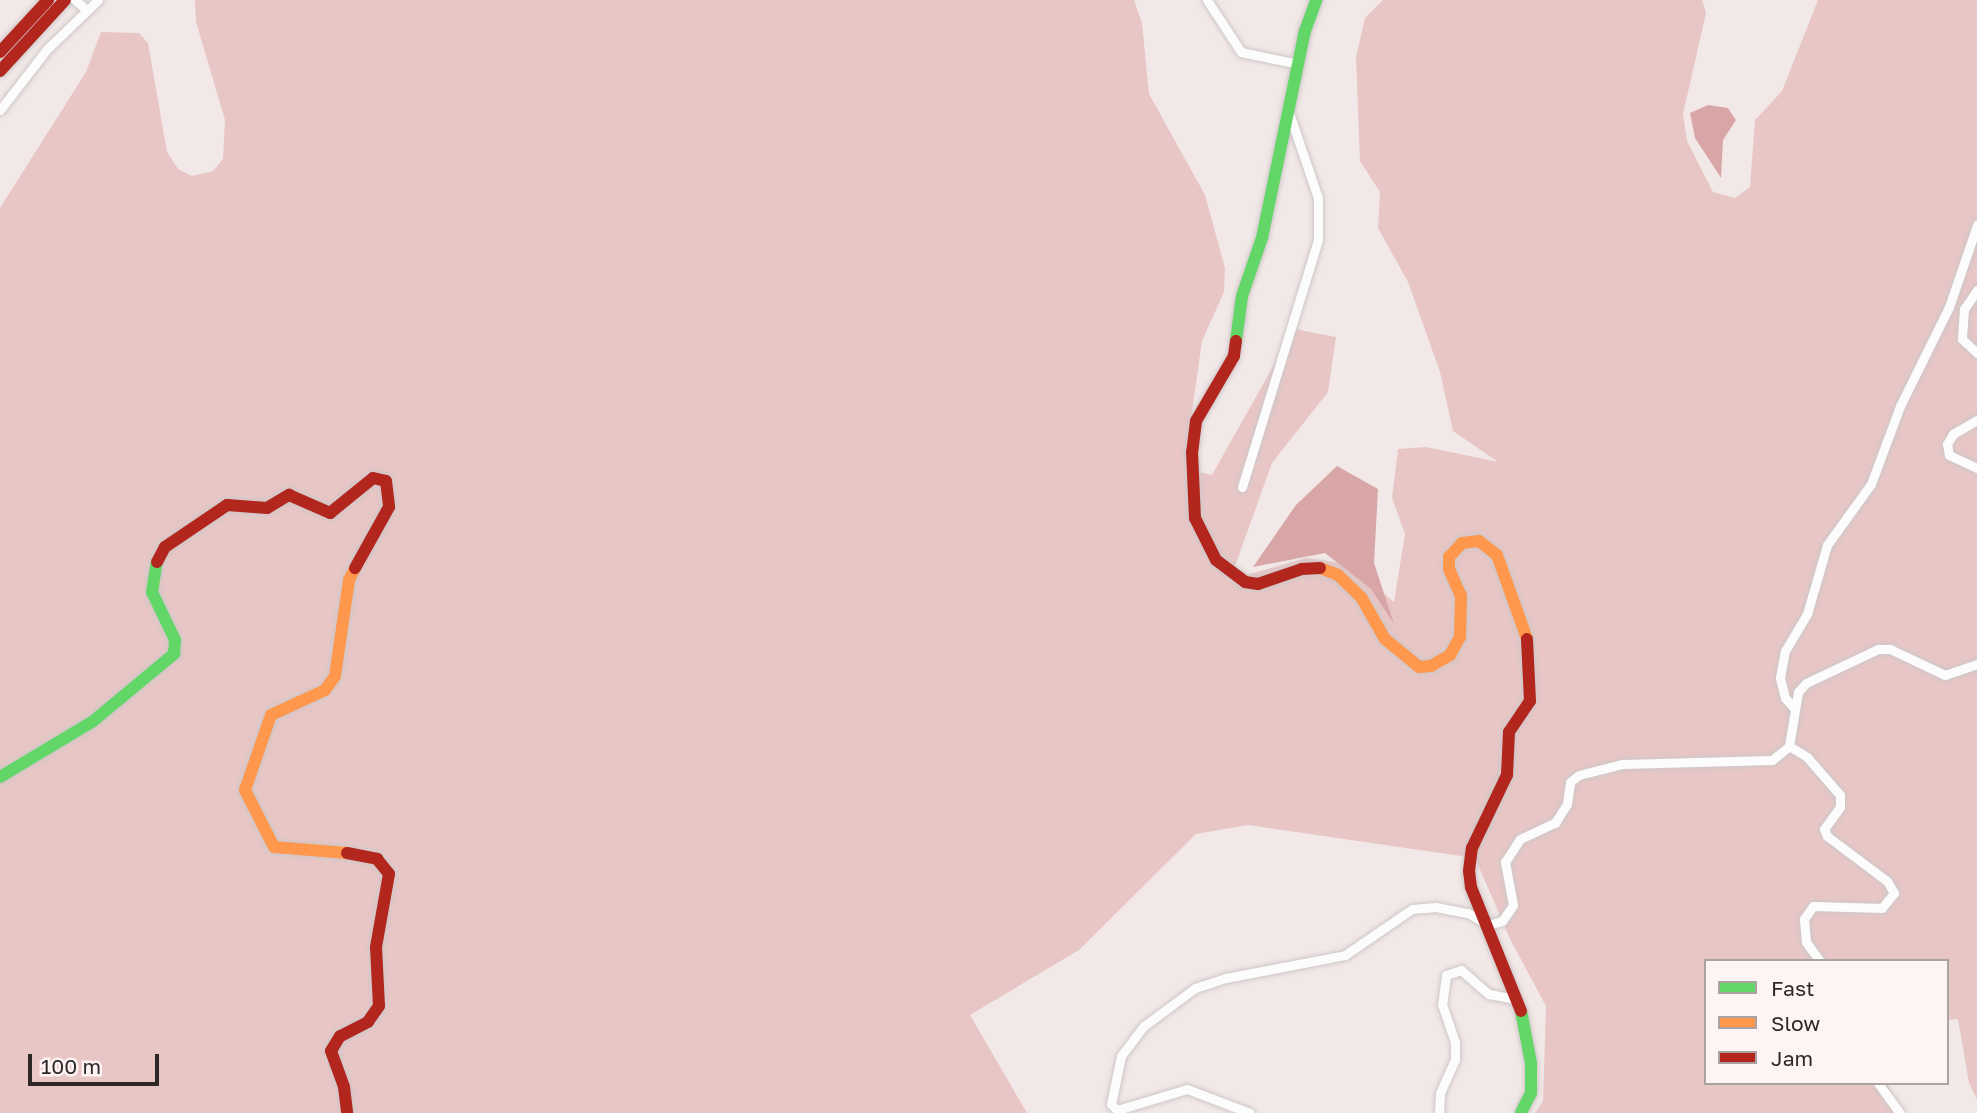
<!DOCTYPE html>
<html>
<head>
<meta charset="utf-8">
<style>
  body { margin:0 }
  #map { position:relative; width:1977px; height:1113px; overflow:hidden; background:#f2e8e8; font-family:"Golos Text",sans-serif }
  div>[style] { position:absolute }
  .green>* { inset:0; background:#e8c6c6 }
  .water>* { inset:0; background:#d8a6a6 }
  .roads { filter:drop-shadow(0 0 2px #cec7c7) drop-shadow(0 0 2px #cec7c7) }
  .street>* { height:9px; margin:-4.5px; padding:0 4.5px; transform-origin:4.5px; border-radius:4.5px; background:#fdfcfc }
  .fast>* { height:12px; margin:-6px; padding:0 6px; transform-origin:6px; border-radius:6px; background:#63d668 }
  .slow>* { height:12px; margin:-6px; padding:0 6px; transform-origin:6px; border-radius:6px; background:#ff974d }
  .jam>* { height:12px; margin:-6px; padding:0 6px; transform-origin:6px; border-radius:6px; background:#b3261e }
  span { translate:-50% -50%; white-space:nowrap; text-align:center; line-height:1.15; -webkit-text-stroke:5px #fef4f4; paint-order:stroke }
  .legend { position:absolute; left:1704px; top:959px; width:245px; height:126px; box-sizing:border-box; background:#fef4f4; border:2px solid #aba2a2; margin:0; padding:9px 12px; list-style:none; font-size:21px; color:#2e2828 }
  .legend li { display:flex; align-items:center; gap:14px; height:35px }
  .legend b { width:35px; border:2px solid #aba2a2 }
  .scale { position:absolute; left:28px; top:1054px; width:131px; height:32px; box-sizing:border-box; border:4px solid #2e2828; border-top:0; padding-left:9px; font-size:21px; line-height:24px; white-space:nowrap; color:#2e2828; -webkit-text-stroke:5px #fef4f4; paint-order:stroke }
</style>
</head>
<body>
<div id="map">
  <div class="green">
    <i style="clip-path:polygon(195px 0,1134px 0,1142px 23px,1149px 94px,1205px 195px,1225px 268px,1224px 292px,1202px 341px,1188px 440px,1190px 470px,1212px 475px,1294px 329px,1336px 337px,1328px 392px,1272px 463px,1230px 580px,1306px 558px,1348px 564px,1394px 602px,1405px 534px,1392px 498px,1398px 449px,1426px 447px,1498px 462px,1453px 431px,1440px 372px,1408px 282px,1378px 228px,1380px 192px,1360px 161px,1356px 57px,1365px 18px,1383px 0,1702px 0,1706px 13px,1683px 114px,1687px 141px,1713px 192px,1735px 198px,1750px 187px,1755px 120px,1782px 91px,1818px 0,1977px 0,1977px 1099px,1969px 1083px,1958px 1019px,1947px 1020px,1947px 961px,1706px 961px,1706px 1083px,1886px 1083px,1904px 1113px,1535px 1113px,1543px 1101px,1546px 1006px,1511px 941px,1475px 858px,1248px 825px,1196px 834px,1079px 950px,970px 1015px,1027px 1113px,0 1113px,0 208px,86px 72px,101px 32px,139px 33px,148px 43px,167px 152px,178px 169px,192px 176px,213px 171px,223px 159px,225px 120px,196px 22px)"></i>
  </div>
  <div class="water">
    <i style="clip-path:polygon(1708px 105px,1728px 108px,1736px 120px,1723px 140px,1721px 178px,1695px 138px,1690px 113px)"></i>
    <i style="clip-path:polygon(1337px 466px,1378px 489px,1374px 563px,1394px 624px,1371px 589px,1325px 553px,1253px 567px,1296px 505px)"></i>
  </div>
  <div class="roads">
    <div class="street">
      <i style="left:75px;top:0;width:16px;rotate:40deg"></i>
      <i style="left:1207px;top:0;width:62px;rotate:56.8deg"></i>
      <i style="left:1241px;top:52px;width:58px;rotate:11.9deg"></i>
      <i style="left:0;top:110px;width:77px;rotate:-52.4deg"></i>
      <i style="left:47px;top:49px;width:71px;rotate:-43.9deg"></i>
      <i style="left:1977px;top:290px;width:23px;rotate:124deg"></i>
      <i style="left:1964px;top:309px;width:30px;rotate:94deg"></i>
      <i style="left:1962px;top:339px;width:21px;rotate:43deg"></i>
      <i style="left:1977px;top:420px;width:28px;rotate:150deg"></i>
      <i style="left:1953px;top:434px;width:12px;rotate:121deg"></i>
      <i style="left:1947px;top:444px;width:11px;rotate:80deg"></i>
      <i style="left:1949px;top:455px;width:31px;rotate:25deg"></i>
      <i style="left:1242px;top:487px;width:258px;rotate:-72.9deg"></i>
      <i style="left:1318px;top:240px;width:42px;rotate:-90deg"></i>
      <i style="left:1318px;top:198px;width:90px;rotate:-108.8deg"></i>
      <i style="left:1794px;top:708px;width:13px;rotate:-132deg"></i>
      <i style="left:1785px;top:698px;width:21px;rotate:-104deg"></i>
      <i style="left:1780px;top:678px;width:27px;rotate:-80deg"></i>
      <i style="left:1785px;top:651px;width:43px;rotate:-59.3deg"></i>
      <i style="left:1807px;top:614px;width:72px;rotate:-73.8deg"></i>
      <i style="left:1827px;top:545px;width:75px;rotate:-54.2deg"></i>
      <i style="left:1871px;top:484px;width:83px;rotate:-69.6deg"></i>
      <i style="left:1900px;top:406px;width:110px;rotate:-63.7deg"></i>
      <i style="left:1949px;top:307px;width:87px;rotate:-71.1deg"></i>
      <i style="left:1789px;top:746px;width:21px;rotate:31deg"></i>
      <i style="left:1807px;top:757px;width:50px;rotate:49deg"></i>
      <i style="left:1840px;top:795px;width:12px;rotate:90deg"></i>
      <i style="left:1840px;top:807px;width:27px;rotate:126deg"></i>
      <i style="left:1824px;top:829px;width:8px;rotate:67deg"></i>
      <i style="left:1827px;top:836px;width:75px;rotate:36.9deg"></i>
      <i style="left:1887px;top:881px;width:14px;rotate:60deg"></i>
      <i style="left:1894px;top:893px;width:19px;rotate:129deg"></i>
      <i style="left:1882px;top:908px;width:69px;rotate:-178.3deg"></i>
      <i style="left:1813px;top:906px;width:16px;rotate:125deg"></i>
      <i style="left:1804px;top:919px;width:23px;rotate:85deg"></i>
      <i style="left:1806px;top:942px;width:24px;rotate:54deg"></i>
      <i style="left:1878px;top:1083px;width:37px;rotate:54deg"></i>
      <i style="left:1250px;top:1113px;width:67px;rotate:-159.1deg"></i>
      <i style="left:1187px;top:1089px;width:73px;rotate:163.3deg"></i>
      <i style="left:1117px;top:1110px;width:8px;rotate:-135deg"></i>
      <i style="left:1111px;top:1104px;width:49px;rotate:-78.2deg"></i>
      <i style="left:1121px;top:1056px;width:38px;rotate:-53deg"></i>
      <i style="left:1144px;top:1026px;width:64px;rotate:-36.7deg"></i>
      <i style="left:1195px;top:988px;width:33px;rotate:-18deg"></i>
      <i style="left:1226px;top:978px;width:121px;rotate:-10.9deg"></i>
      <i style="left:1345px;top:955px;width:81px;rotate:-34.5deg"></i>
      <i style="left:1412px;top:909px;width:24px;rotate:-5deg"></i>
      <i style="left:1436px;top:907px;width:33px;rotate:11deg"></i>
      <i style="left:1468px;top:913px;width:23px;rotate:31deg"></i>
      <i style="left:1488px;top:925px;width:15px;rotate:-16deg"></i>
      <i style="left:1502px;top:921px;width:19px;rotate:-55deg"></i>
      <i style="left:1513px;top:905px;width:44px;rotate:-100.5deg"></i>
      <i style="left:1505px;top:862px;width:27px;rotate:-57deg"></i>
      <i style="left:1520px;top:839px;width:38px;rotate:-25deg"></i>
      <i style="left:1555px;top:823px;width:22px;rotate:-58deg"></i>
      <i style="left:1567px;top:804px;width:22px;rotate:-82deg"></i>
      <i style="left:1570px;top:782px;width:11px;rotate:-38deg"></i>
      <i style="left:1579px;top:775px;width:44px;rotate:-14.3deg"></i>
      <i style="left:1622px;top:764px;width:150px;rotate:-1.5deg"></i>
      <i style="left:1772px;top:760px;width:22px;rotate:-39deg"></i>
      <i style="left:1789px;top:746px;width:55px;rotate:-80.5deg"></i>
      <i style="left:1798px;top:692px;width:12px;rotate:-48deg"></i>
      <i style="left:1806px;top:683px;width:80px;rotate:-25.3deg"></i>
      <i style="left:1878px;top:649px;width:12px"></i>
      <i style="left:1890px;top:649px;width:61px;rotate:25.3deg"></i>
      <i style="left:1945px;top:675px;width:34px;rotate:-19deg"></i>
      <i style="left:1439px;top:1113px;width:20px;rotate:-87deg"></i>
      <i style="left:1440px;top:1093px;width:36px;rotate:-66deg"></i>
      <i style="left:1455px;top:1060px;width:18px;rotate:-90deg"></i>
      <i style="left:1455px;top:1042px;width:39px;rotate:-109deg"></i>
      <i style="left:1442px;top:1005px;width:30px;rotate:-82deg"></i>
      <i style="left:1446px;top:975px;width:16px;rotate:-18deg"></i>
      <i style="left:1461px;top:970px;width:37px;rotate:41deg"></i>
      <i style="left:1489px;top:994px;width:25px;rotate:11deg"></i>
    </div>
    <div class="fast">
      <i style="left:1236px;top:341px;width:45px;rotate:-82.4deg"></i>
      <i style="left:1242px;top:296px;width:61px;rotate:-71deg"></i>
      <i style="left:1262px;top:238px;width:211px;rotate:-78.3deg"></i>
      <i style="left:1305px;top:31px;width:33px;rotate:-70deg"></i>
      <i style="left:0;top:777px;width:107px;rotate:-30.9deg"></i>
      <i style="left:92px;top:722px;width:107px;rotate:-39.7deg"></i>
      <i style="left:174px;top:654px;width:14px;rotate:-86deg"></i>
      <i style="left:175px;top:640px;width:53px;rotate:-115.6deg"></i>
      <i style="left:152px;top:592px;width:30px;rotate:-81deg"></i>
      <i style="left:1521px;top:1011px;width:53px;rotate:79.1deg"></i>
      <i style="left:1531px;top:1063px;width:30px;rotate:90deg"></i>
      <i style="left:1531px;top:1093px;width:22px;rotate:117deg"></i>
    </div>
    <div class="slow">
      <i style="left:1320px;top:568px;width:19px;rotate:21deg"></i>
      <i style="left:1338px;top:575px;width:32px;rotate:44deg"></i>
      <i style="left:1361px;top:597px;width:48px;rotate:60.3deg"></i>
      <i style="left:1385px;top:639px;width:44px;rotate:39.5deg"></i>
      <i style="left:1419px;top:667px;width:12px;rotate:-5deg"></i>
      <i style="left:1431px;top:666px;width:22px;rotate:-30deg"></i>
      <i style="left:1450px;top:655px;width:21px;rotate:-61deg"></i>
      <i style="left:1460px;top:637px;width:41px;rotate:-88.6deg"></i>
      <i style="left:1461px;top:596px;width:30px;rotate:-114deg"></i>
      <i style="left:1449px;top:569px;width:12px;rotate:-90deg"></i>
      <i style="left:1449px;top:557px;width:19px;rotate:-47deg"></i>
      <i style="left:1462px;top:543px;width:17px;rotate:-7deg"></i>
      <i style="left:1479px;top:541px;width:23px;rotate:38deg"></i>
      <i style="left:1497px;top:555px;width:89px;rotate:70.3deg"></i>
      <i style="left:347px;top:853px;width:73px;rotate:-175.3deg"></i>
      <i style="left:274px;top:847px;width:64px;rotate:-117deg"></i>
      <i style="left:245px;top:790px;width:79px;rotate:-70.9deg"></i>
      <i style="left:271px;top:715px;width:60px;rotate:-24.8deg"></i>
      <i style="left:325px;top:690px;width:17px;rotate:-54deg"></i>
      <i style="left:335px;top:676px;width:97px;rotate:-81.7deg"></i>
      <i style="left:349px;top:580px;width:13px;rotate:-63deg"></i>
    </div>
    <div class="jam">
      <i style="left:0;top:52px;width:71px;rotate:-47.3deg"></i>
      <i style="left:0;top:71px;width:96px;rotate:-47.5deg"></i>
      <i style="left:1236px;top:341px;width:15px;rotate:98deg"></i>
      <i style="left:1234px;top:356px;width:75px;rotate:120.3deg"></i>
      <i style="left:1196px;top:421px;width:31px;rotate:97deg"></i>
      <i style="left:1192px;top:452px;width:66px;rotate:87.4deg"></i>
      <i style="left:1195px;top:518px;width:47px;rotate:63.4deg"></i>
      <i style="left:1216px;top:560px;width:36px;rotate:37deg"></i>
      <i style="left:1245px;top:582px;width:13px;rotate:9deg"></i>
      <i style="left:1258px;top:584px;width:46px;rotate:-18.8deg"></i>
      <i style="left:1302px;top:569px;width:18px;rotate:-3deg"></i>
      <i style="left:157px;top:562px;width:17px;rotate:-62deg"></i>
      <i style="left:165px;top:547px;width:75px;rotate:-34.1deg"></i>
      <i style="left:227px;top:505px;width:40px;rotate:4.3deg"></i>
      <i style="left:267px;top:508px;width:26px;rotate:-31deg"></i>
      <i style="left:289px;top:495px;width:45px;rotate:23.7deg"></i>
      <i style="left:330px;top:513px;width:55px;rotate:-39.1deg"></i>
      <i style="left:373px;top:478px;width:13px;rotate:13deg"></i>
      <i style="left:386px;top:481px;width:26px;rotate:83deg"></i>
      <i style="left:389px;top:507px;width:70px;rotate:119.1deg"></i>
      <i style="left:347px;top:853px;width:31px;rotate:11deg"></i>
      <i style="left:377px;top:859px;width:19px;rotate:51deg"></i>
      <i style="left:389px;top:874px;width:74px;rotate:100.1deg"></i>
      <i style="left:376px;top:947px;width:59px;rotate:87.1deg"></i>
      <i style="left:379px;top:1006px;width:19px;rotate:125deg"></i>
      <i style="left:368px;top:1022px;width:31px;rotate:153deg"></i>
      <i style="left:340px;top:1036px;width:17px;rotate:121deg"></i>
      <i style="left:331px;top:1051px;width:38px;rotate:70deg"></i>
      <i style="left:344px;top:1087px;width:26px;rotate:83deg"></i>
      <i style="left:1521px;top:1011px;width:134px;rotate:-112deg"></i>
      <i style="left:1471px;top:887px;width:16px;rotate:-97deg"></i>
      <i style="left:1469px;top:871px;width:23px;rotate:-83deg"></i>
      <i style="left:1472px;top:848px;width:81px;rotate:-64.4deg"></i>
      <i style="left:1507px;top:775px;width:43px;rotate:-87.3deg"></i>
      <i style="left:1509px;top:732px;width:37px;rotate:-56deg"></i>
      <i style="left:1530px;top:701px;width:62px;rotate:-92.8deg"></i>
    </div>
  </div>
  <ul class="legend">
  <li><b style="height:9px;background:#63d668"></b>Fast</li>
  <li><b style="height:9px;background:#ff974d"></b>Slow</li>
  <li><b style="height:9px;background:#b3261e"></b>Jam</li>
  </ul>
  <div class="scale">100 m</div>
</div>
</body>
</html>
